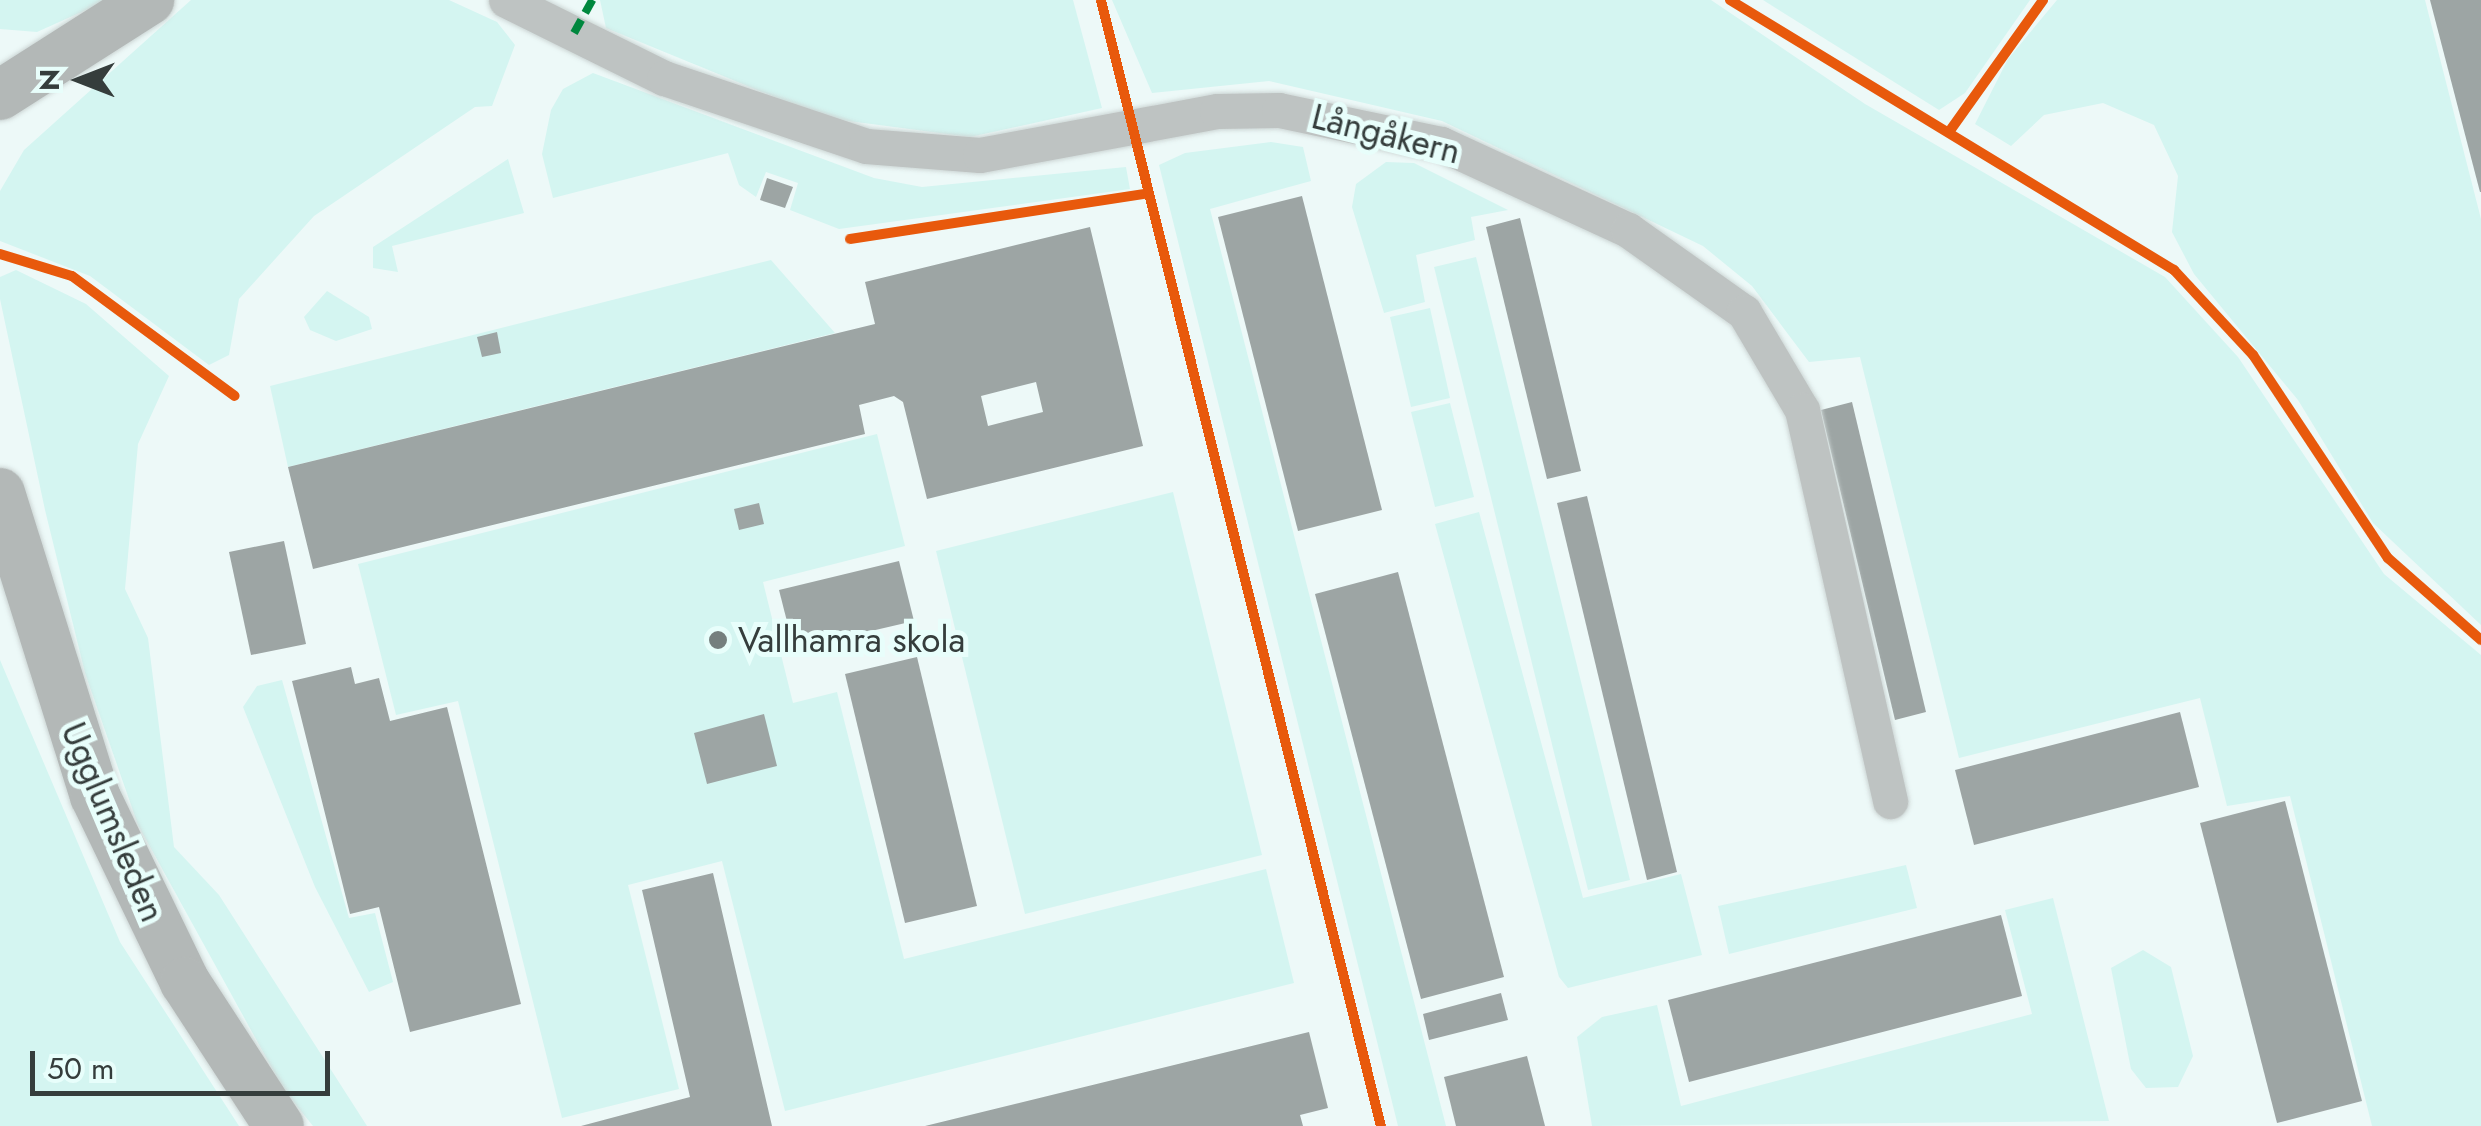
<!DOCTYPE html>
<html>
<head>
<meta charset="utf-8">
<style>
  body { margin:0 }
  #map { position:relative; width:2481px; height:1126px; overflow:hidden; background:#edf9f8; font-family:Jost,sans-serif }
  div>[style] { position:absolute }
  .green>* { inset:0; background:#d4f5f1 }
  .building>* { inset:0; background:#9da5a4 }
  .roads { filter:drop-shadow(0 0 2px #cdd6d5) drop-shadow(0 0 2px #cdd6d5) }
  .street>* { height:35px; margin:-17.5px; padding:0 17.5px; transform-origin:17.5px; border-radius:17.5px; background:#bec3c2 }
  .secondary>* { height:50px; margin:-25px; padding:0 25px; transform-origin:25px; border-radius:25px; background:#b3b8b7 }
  .quiet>* { height:8px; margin-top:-4px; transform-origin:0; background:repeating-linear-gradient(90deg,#00873e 0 15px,transparent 0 23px) }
  .cycleway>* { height:10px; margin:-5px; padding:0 5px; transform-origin:5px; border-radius:5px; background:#e8590c }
  .dots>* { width:28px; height:28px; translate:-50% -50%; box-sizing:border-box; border:5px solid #e8fefb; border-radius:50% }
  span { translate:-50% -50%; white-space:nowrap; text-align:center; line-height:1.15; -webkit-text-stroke:10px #e8fefb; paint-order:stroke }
  .street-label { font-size:35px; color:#353d3c }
  .poi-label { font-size:35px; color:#353d3c }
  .left { translate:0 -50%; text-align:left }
  .north { position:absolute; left:30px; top:30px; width:100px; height:100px; -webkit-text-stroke:8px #e8fefb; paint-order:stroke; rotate:270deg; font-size:28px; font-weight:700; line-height:40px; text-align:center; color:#353d3c }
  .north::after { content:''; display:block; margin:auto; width:35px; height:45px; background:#353d3c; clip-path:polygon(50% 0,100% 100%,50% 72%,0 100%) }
  .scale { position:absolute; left:30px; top:1051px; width:300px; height:45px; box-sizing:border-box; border:5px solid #353d3c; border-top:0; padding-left:12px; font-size:30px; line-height:35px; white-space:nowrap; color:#353d3c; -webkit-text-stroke:8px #e8fefb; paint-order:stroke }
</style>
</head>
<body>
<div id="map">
  <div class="green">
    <i style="clip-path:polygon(0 0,108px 0,37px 32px,0 29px)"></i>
    <i style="clip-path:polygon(191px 0,449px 0,497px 22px,515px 45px,492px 106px,475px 107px,314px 216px,239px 299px,229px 355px,209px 365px,90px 276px,0 241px,0 191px,24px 150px)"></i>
    <i style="clip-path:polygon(600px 0,1073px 0,1102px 108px,970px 137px,826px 118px,606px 28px)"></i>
    <i style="clip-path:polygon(1112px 0,1711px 0,1865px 104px,2165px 277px,2238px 357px,2384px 574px,2481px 655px,2481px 1126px,2372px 1126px,2290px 796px,2227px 806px,2200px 698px,1959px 758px,1860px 357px,1809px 362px,1752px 286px,1703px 246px,1442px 121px,1269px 81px,1152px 93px)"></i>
    <i style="clip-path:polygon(1763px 0,2030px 0,1965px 93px,1939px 110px)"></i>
    <i style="clip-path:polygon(2057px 0,2425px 0,2481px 219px,2481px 625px,2373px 523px,2298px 400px,2194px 274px,2172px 232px,2178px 176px,2154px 125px,2103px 103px,2044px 115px,2011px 146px,1975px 124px,2008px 59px)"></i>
    <i style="clip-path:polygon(593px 73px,874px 178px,922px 187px,1126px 167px,1130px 189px,839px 229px,790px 210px,798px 183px,766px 172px,756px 197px,739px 185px,728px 153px,553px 198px,542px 154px,551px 110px,563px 89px)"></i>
    <i style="clip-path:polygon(1271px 142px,1303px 147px,1311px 181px,1210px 209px,1446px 1126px,1398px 1126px,1159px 165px,1185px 153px)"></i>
    <i style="clip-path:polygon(508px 159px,524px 213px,392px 246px,398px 272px,373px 268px,373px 247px)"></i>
    <i style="clip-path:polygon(1386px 162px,1414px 163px,1508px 210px,1471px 217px,1475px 240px,1416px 255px,1425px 302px,1384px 313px,1352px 207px,1356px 184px)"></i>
    <i style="clip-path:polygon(1476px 257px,1630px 880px,1588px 890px,1434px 267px)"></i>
    <i style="clip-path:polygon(771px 260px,835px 333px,288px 467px,270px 386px)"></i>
    <i style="clip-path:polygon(16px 270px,86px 304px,169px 376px,138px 444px,125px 589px,148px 638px,174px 847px,219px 895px,367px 1126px,313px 1126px,284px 1090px,138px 825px,85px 673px,45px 510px,0 299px,0 277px)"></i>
    <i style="clip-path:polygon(327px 291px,369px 317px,372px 329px,336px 341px,310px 330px,304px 317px)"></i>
    <i style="clip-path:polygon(1430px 308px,1450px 398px,1411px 407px,1390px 317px)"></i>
    <i style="clip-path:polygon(1450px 403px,1474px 497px,1435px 507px,1411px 412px)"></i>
    <i style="clip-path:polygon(877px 434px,905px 546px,763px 582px,793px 703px,837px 692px,904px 959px,1266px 869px,1294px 983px,785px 1111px,722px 861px,628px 885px,679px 1089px,562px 1118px,458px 701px,396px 715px,358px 564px)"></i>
    <i style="clip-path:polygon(1173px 492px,1262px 855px,1025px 914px,936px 551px)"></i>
    <i style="clip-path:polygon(1479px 512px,1583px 898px,1681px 874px,1702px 955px,1568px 988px,1559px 977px,1435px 524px)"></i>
    <i style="clip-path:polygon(0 660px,120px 942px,239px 1126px,0 1126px)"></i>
    <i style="clip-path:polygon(282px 680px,349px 918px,375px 913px,393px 982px,369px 992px,315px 887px,243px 707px,257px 686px)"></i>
    <i style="clip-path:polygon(1906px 865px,1917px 908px,1729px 954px,1718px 906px)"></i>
    <i style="clip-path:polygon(2053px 898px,2109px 1121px,1592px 1126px,1577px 1037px,1602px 1017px,1657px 1005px,1681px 1106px,2032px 1014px,2005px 910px)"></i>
    <i style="clip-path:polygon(2143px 950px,2171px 967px,2193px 1056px,2178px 1087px,2146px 1088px,2131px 1069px,2111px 968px)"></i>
  </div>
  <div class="building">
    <i style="clip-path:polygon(2430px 0,2481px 0,2481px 192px,2480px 192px)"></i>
    <i style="clip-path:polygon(767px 178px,793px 187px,785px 208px,760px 200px)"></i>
    <i style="clip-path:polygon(1302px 196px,1382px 510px,1298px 531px,1218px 217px)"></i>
    <i style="clip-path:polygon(1520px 218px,1581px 471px,1547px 479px,1486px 227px)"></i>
    <i style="clip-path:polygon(evenodd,1090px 227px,1143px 446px,927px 499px,903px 402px,894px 396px,859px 405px,865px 434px,313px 569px,288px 467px,875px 324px,865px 282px,1090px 227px,1036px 382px,1043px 412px,988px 426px,981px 396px,1036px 382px)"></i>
    <i style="clip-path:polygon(497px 332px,501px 353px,482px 357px,477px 337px)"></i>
    <i style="clip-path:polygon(1852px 402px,1926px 712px,1895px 720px,1821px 410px)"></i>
    <i style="clip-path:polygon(1587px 496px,1677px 872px,1647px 880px,1557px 503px)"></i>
    <i style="clip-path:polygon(759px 503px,764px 524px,739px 530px,734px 509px)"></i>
    <i style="clip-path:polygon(284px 541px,306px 644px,251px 655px,229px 552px)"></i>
    <i style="clip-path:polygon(899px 561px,914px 621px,794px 649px,779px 590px)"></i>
    <i style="clip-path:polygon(1398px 572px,1504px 977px,1421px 999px,1315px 594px)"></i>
    <i style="clip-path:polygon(917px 657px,977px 906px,905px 923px,845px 674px)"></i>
    <i style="clip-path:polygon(351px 667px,355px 684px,379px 678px,390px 721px,447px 707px,521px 1004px,410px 1032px,379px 907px,350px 914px,292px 681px)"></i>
    <i style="clip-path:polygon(2180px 712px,2199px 787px,1974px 845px,1955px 770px)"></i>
    <i style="clip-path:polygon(764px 714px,777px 766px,707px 784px,694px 733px)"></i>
    <i style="clip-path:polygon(2285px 801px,2362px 1101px,2277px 1123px,2200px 823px)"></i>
    <i style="clip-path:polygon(713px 873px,772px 1126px,581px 1126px,690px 1097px,642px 890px)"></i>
    <i style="clip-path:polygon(2001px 915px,2022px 996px,1689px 1082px,1668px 1000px)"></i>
    <i style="clip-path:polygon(1501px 993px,1508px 1020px,1429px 1040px,1423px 1014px)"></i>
    <i style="clip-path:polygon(1309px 1032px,1328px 1108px,1300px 1115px,1303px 1126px,925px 1126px)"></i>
    <i style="clip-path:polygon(1527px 1056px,1545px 1126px,1456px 1126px,1444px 1077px)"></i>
  </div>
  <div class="roads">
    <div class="street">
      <i style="left:506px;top:0;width:176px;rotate:26.3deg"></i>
      <i style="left:664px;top:78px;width:213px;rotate:18.6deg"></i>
      <i style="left:866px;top:146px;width:114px;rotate:4.5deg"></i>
      <i style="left:980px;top:155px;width:241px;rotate:-10.5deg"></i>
      <i style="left:1217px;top:111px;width:62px;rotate:-0.9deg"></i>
      <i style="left:1279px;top:110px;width:166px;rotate:11.9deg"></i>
      <i style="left:1441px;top:144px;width:206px;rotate:24.7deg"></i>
      <i style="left:1628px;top:230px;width:142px;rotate:35.3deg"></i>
      <i style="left:1744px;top:312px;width:114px;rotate:59.4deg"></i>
      <i style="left:1802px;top:410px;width:401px;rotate:77.3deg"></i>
    </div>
    <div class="secondary">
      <i style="left:0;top:95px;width:177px;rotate:-32.5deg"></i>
      <i style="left:0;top:493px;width:318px;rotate:72.6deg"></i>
      <i style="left:95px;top:796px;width:207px;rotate:64.2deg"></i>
      <i style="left:185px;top:982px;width:172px;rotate:56.9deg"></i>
    </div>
  </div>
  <div class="quiet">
    <i style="left:574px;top:33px;width:38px;rotate:-61deg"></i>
  </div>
  <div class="cycleway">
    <i style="left:1101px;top:0;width:1160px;rotate:76.04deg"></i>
    <i style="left:1730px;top:0;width:520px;rotate:31.3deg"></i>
    <i style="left:2174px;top:270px;width:116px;rotate:47.1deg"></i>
    <i style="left:2253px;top:355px;width:244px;rotate:56.4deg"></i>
    <i style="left:2388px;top:558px;width:124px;rotate:41.4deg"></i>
    <i style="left:1949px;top:132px;width:162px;rotate:-54.5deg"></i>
    <i style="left:850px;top:239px;width:298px;rotate:-8.7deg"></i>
    <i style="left:0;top:254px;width:75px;rotate:17deg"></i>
    <i style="left:72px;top:276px;width:202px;rotate:36.4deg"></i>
  </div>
  <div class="dots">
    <i style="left:718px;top:640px;background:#757f7e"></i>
  </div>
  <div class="street-label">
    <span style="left:1386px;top:134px;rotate:14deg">Långåkern</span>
    <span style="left:113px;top:822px;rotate:67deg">Ugglumsleden</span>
  </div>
  <div class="poi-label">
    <span class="left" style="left:738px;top:640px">Vallhamra skola</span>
  </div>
  <div class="north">N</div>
  <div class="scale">50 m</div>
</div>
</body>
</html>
